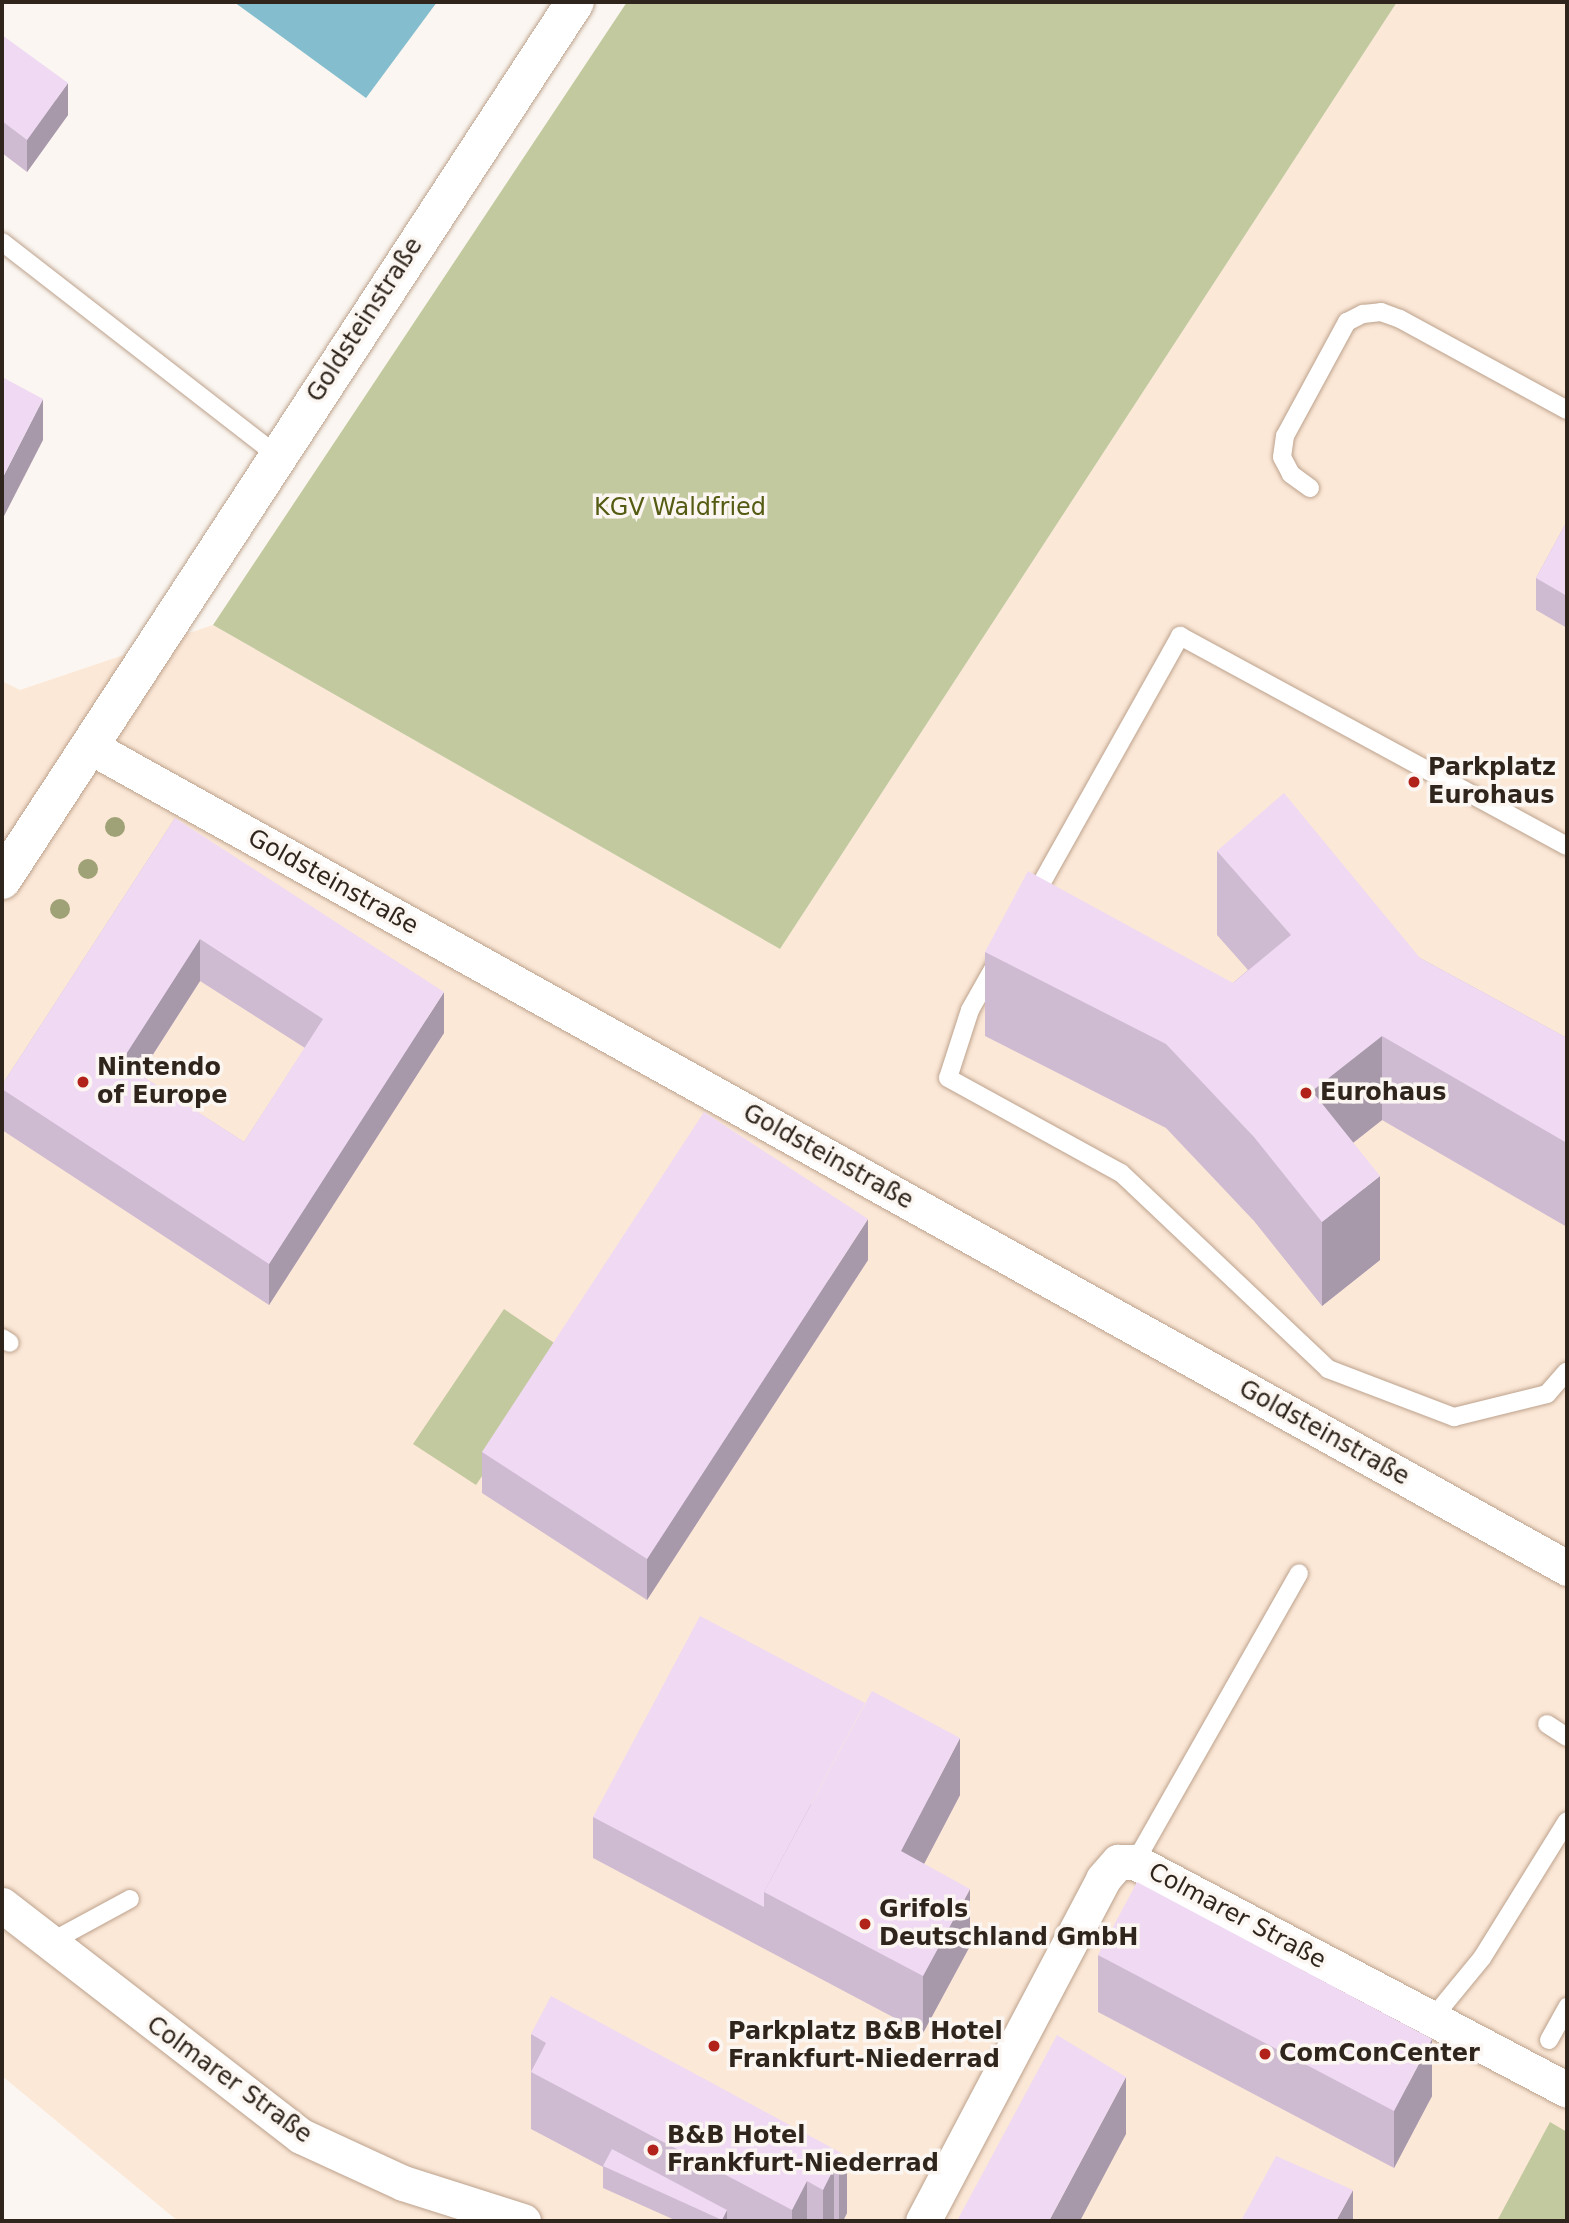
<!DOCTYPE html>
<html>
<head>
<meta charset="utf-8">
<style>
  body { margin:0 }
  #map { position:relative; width:1569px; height:2223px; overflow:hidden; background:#fbf6f1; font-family:"DejaVu Sans",sans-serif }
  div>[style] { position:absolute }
  .built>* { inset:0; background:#fce8d7 }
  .green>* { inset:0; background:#c3c99f }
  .water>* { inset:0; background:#84bdcd }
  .roads { filter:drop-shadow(0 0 2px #bca28d) drop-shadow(0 0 2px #bca28d) }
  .lane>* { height:18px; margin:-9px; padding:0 9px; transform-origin:9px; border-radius:9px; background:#fff }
  .street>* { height:35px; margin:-17.5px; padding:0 17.5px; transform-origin:17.5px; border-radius:17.5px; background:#fff }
  .secondary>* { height:38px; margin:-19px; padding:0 19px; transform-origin:19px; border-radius:19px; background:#fff }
  .trees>* { width:20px; height:20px; margin:-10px; border-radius:50%; background:#9fa176 }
  .wall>* { inset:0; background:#cebbd1 }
  .shaded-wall>* { inset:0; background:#a798aa }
  .building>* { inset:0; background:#efd9f3 }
  .dots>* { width:19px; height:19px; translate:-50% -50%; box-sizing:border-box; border:4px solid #fbf6f1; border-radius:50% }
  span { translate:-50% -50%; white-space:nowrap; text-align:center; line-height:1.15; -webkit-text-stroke:7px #fbf6f1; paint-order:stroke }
  .street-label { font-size:24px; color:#2f251c }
  .park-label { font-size:24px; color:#545b12 }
  .poi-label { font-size:24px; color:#2f251c; font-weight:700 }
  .left { translate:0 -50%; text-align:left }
  .frame { position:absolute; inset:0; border:4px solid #2f251c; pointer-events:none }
</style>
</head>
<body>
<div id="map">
  <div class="built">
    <i style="clip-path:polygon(1397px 2px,1567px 2px,1567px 2221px,178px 2221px,2px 2076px,2px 681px,20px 690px,213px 625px,780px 949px)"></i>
  </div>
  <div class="green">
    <i style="clip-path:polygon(627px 2px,1397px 2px,780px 949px,213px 625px)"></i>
    <i style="clip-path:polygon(504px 1309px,566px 1351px,476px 1485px,413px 1444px)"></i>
    <i style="clip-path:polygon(1550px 2122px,1567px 2132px,1567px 2221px,1497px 2221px)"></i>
  </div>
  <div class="water">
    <i style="clip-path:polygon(234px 2px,437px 2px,366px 98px)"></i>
  </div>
  <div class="roads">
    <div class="lane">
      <i style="left:2px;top:242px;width:348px;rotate:37.8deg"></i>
      <i style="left:1310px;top:488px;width:24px;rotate:-144deg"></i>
      <i style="left:1291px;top:474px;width:19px;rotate:-118deg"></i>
      <i style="left:1282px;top:457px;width:21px;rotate:-82deg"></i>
      <i style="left:1285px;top:436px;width:130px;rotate:-61.5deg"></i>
      <i style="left:1347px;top:322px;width:18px;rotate:-27deg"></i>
      <i style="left:1363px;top:314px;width:18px;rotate:-6deg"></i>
      <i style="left:1381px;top:312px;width:20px;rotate:20deg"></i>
      <i style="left:1400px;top:319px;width:190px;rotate:28.6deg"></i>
      <i style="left:1032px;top:900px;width:303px;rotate:-60.7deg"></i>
      <i style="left:1180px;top:636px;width:440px;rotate:28.5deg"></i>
      <i style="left:996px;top:964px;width:53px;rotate:119.5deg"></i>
      <i style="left:970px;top:1010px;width:71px;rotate:107.9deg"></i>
      <i style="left:948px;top:1078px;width:197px;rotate:28.8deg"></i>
      <i style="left:1121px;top:1173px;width:285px;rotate:43.4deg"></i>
      <i style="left:1328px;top:1369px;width:135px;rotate:20.9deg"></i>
      <i style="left:1454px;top:1417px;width:96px;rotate:-13.9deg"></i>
      <i style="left:1547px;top:1394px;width:30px;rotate:-49deg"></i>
      <i style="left:2px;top:1338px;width:9px;rotate:32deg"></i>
      <i style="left:1547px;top:1724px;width:24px;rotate:33deg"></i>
      <i style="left:1135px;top:1862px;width:332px;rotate:-60.4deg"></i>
      <i style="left:49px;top:1943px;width:92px;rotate:-28.5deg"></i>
      <i style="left:1431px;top:2020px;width:80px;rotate:-50.6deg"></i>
      <i style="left:1482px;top:1958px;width:161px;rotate:-58.2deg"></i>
      <i style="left:1549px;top:2040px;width:38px;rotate:-61deg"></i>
    </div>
    <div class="street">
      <i style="left:89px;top:746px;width:1691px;rotate:29.08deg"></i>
      <i style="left:2px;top:1905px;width:378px;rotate:37.7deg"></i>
      <i style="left:301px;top:2136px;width:112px;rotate:24.7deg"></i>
      <i style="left:403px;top:2183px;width:126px;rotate:17.6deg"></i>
      <i style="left:923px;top:2221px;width:386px;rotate:-62.2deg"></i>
      <i style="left:1103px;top:1879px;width:23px;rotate:-49deg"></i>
      <i style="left:1118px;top:1862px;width:17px"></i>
      <i style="left:1135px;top:1862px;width:488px;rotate:27.8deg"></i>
    </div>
    <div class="secondary">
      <i style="left:2px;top:880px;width:1048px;rotate:-56.87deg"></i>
    </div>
  </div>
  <div class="trees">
    <i style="left:115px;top:827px"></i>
    <i style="left:88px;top:869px"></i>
    <i style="left:60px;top:909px"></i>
  </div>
  <div class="wall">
    <i style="clip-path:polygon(2px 35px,68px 115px,27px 172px,2px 153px)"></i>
    <i style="clip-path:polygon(1567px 521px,1567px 628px,1536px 610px,1536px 578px)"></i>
    <i style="clip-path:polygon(evenodd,175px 818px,444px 1033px,269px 1305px,2px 1130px,2px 1085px,175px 818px,200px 981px,305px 1048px,244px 1142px,140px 1075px,200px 981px)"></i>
    <i style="clip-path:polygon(1217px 851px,1420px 958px,1567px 1038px,1567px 1227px,1382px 1120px,1353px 1143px,1380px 1260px,1322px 1306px,1254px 1221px,1166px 1128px,985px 1036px,985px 952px,1233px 983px,1248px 970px,1217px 935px)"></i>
    <i style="clip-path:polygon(868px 1260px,647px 1600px,482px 1493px,482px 1452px)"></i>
    <i style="clip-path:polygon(960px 1795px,924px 1864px,970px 1946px,923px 2033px,593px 1858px,593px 1817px)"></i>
    <i style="clip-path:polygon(1098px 1955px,1432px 2096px,1394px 2168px,1098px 2012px)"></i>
    <i style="clip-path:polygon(531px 2034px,847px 2156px,847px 2213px,843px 2221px,677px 2221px,603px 2188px,603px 2167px,531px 2129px)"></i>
  </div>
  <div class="shaded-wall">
    <i style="clip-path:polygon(68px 83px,68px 115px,27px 172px,27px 140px)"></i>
    <i style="clip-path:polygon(43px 399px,43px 440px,2px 520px,2px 479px)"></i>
    <i style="clip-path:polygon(200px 939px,200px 981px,121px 1104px,121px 1062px)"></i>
    <i style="clip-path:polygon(444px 992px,444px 1033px,269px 1305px,269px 1264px)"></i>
    <i style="clip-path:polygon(1382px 1036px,1382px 1120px,1312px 1175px,1312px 1091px)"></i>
    <i style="clip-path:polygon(1380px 1176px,1380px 1260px,1322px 1306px,1322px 1222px)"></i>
    <i style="clip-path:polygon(868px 1219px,868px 1260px,647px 1600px,647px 1559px)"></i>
    <i style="clip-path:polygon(960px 1738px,960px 1795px,901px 1908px,901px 1851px)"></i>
    <i style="clip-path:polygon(970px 1889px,970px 1946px,923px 2033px,923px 1976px)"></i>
    <i style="clip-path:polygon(1432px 2039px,1432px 2096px,1394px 2168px,1394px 2111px)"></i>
    <i style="clip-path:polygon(1126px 2077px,1126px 2134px,1080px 2221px,1049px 2221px)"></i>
    <i style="clip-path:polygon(847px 2156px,847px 2213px,843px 2221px,839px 2221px,839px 2171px)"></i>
    <i style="clip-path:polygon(834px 2168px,834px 2221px,823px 2221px,823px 2190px)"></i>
    <i style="clip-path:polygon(807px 2181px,807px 2221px,792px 2221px,792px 2210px)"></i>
    <i style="clip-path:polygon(1353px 2190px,1353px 2221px,1336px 2221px)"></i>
    <i style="clip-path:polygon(727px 2210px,727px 2221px,722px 2221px,722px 2220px)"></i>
  </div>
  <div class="building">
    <i style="clip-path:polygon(2px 35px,68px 83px,27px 140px,2px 121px)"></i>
    <i style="clip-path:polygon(2px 377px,43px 399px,2px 479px)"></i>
    <i style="clip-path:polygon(1567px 521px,1567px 596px,1536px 578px)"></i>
    <i style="clip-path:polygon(1284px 793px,1420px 958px,1567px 1038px,1567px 1143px,1382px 1036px,1312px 1091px,1380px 1176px,1322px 1222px,1254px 1137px,1166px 1044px,985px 952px,1028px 871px,1233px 983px,1291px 935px,1217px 851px)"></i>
    <i style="clip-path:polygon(evenodd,175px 818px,444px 992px,269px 1264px,2px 1089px,2px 1085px,175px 818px,200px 939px,323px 1019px,244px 1142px,121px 1062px,200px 939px)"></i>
    <i style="clip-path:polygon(704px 1112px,868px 1219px,647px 1559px,482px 1452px)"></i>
    <i style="clip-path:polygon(700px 1616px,865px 1703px,764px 1892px,764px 1907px,593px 1817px)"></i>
    <i style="clip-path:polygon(872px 1691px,960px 1738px,901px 1851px,970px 1889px,923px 1976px,764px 1892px)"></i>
    <i style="clip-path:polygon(1137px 1882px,1432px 2039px,1394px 2111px,1098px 1955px)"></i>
    <i style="clip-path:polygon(551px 1996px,847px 2156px,839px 2171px,834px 2168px,823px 2190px,807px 2181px,792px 2210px,531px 2072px,546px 2043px,531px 2034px)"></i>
    <i style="clip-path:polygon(1057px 2035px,1126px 2077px,1049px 2221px,957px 2221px)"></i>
    <i style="clip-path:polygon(612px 2149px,727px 2210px,722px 2220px,603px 2166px)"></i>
    <i style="clip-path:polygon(1276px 2156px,1353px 2190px,1336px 2221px,1241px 2221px)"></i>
  </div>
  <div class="dots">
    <i style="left:1414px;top:782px;background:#b1221a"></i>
    <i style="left:83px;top:1082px;background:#b1221a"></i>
    <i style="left:1306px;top:1093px;background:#b1221a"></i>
    <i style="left:865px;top:1924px;background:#b1221a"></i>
    <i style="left:714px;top:2046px;background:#b1221a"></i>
    <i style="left:1265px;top:2054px;background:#b1221a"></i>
    <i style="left:653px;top:2150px;background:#b1221a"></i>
  </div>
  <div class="street-label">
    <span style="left:365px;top:320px;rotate:-57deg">Goldsteinstraße</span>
    <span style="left:333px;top:882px;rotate:29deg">Goldsteinstraße</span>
    <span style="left:828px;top:1157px;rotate:29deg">Goldsteinstraße</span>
    <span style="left:1324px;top:1433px;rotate:29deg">Goldsteinstraße</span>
    <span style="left:1237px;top:1916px;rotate:28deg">Colmarer Straße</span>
    <span style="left:229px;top:2080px;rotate:36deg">Colmarer Straße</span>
  </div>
  <div class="park-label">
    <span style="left:680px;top:508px">KGV Waldfried</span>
  </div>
  <div class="poi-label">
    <span class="left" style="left:1428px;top:782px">Parkplatz<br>Eurohaus</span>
    <span class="left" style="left:97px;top:1082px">Nintendo<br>of Europe</span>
    <span class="left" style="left:1320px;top:1093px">Eurohaus</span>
    <span class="left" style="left:879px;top:1924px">Grifols<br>Deutschland GmbH</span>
    <span class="left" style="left:728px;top:2046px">Parkplatz B&amp;B Hotel<br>Frankfurt-Niederrad</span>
    <span class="left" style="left:1279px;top:2054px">ComConCenter</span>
    <span class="left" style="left:667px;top:2150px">B&amp;B Hotel<br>Frankfurt-Niederrad</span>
  </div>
  <div class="frame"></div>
</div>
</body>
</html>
